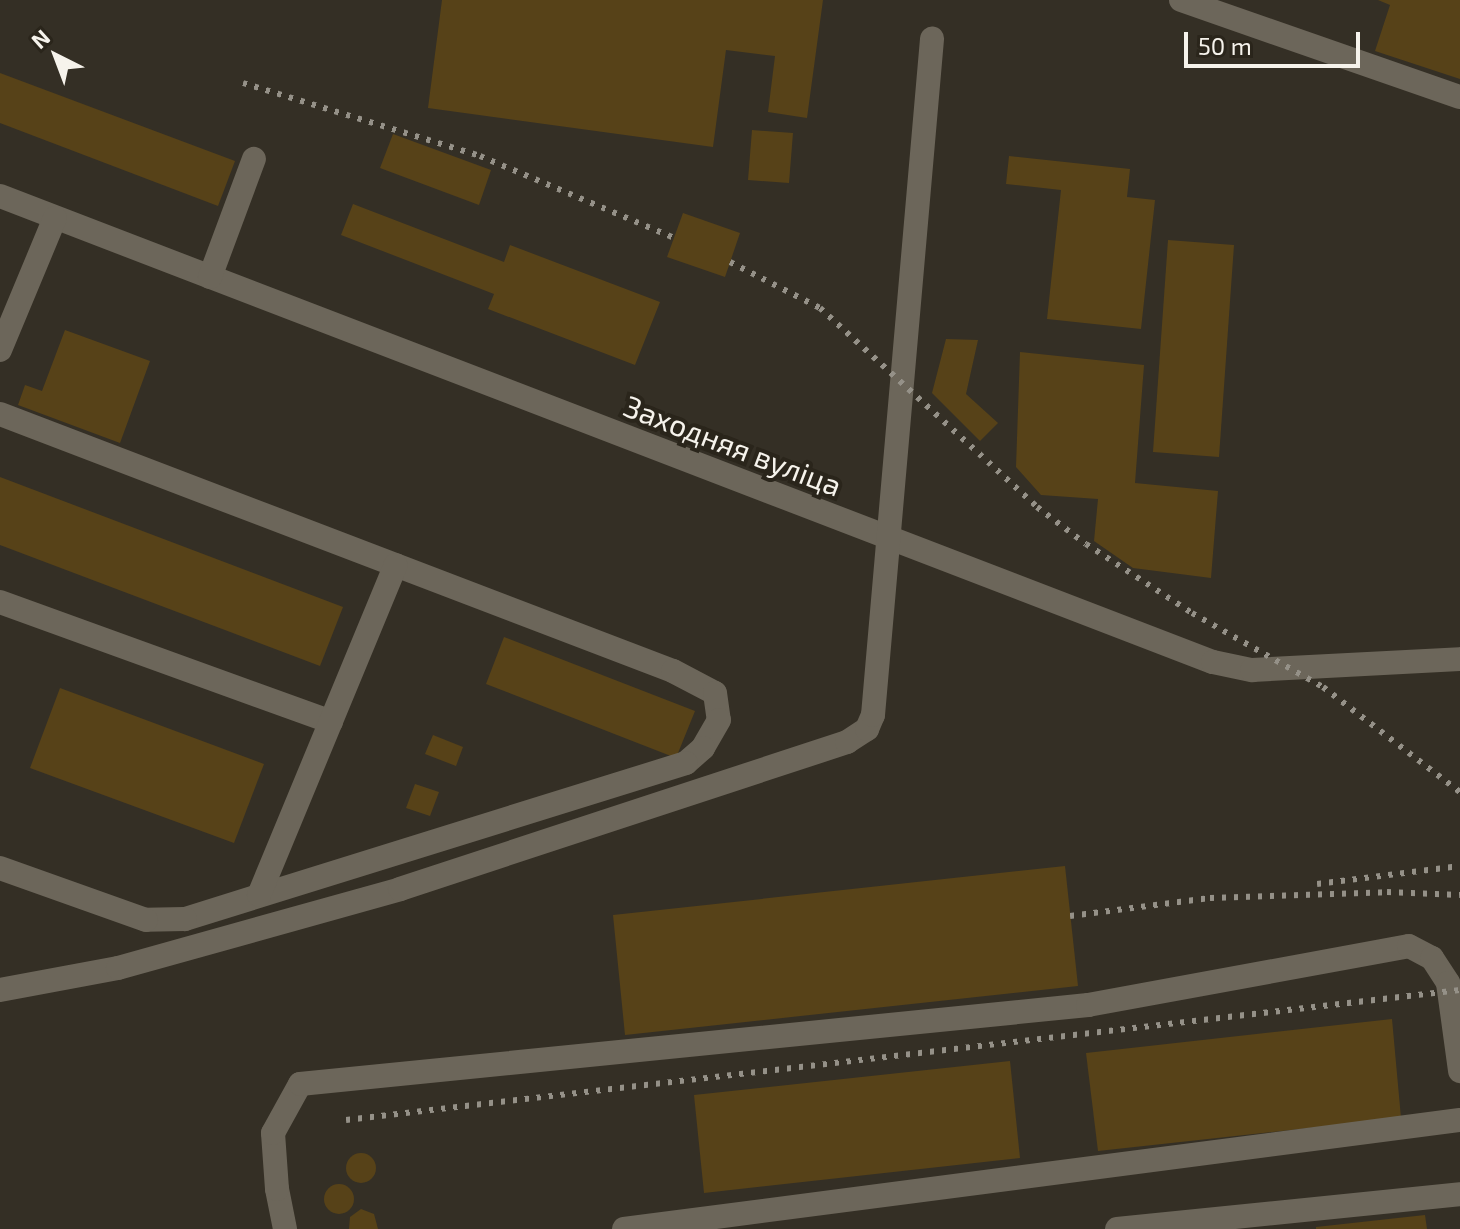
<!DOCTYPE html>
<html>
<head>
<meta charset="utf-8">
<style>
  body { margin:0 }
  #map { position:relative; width:1460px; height:1229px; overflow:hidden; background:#342f25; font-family:"Exo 2",sans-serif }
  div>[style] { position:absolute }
  .building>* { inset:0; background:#574218 }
  .round { border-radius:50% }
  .minor>* { height:24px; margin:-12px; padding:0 12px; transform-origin:12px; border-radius:12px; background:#6c665a }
  .rail>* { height:6px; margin-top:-3px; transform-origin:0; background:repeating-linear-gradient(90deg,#959188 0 4px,transparent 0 12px) }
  span { translate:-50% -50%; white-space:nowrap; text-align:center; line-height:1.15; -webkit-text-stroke:8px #2a251b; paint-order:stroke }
  .street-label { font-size:30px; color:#f6f3ec }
  .north { position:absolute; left:16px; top:16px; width:80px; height:80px; -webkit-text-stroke:6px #2a251b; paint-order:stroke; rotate:318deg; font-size:22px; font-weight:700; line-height:32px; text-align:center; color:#f6f3ec }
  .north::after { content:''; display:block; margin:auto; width:28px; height:36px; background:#f6f3ec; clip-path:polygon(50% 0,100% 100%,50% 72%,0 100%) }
  .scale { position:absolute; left:1184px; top:32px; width:176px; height:36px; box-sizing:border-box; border:4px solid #f6f3ec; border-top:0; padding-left:10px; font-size:24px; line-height:28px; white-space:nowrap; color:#f6f3ec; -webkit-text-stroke:6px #2a251b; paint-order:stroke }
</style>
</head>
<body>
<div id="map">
  <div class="building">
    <i style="clip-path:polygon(442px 0,823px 0,807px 118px,768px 112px,775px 56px,726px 50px,713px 147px,428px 108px)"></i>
    <i style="clip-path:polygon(1378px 0,1460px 0,1460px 79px,1375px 51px,1390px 5px)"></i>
    <i style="clip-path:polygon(0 73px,235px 161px,218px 206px,0 123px)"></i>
    <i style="clip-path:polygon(752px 130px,793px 133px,789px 183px,748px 180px)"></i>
    <i style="clip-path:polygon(393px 134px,491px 170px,479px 205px,380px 168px)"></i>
    <i style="clip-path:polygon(1009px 156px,1130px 169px,1127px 197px,1155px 200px,1141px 329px,1047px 319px,1061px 190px,1006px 184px)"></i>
    <i style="clip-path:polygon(353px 204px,504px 262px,510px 245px,660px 302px,635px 365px,488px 309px,494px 294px,341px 235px)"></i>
    <i style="clip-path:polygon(683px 213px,740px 233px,725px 277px,667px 257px)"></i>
    <i style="clip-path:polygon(1168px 240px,1234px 245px,1219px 457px,1153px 452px)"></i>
    <i style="clip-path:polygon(65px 330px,150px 361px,120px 443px,18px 405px,25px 385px,42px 391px)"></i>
    <i style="clip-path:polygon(946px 339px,978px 340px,966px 394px,998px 423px,980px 441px,932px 393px)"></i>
    <i style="clip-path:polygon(1020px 352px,1144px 365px,1135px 483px,1218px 491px,1211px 578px,1133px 568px,1094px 541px,1098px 499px,1041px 495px,1016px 467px)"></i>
    <i style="clip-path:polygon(0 477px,343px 607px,320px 666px,0 545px)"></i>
    <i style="clip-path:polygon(504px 637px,695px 711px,676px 758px,486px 684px)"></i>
    <i style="clip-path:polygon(60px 688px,264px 764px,234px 843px,30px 768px)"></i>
    <i style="clip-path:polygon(433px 735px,463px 747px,456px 766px,425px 754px)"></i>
    <i style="clip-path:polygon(415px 784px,439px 792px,430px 816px,406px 808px)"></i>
    <i style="clip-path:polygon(1065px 866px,1078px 986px,625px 1035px,613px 915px)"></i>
    <i style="clip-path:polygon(1392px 1019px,1401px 1118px,1098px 1151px,1086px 1053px)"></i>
    <i style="clip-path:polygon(1010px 1061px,1020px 1158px,704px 1193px,694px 1095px)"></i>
    <i class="round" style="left:346px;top:1153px;width:30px;height:30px"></i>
    <i class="round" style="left:324px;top:1184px;width:30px;height:30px"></i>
    <i style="clip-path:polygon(361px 1209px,374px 1214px,378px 1229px,349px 1229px,350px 1217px)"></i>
    <i style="clip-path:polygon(1425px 1215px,1427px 1229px,1316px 1229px,1316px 1227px)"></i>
  </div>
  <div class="minor">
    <i style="left:1181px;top:0;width:295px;rotate:19.2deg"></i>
    <i style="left:0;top:196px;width:1299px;rotate:21.02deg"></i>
    <i style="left:1213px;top:662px;width:40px;rotate:12deg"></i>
    <i style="left:1252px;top:670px;width:208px;rotate:-3deg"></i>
    <i style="left:210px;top:277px;width:126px;rotate:-69.6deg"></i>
    <i style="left:0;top:350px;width:143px;rotate:-67.4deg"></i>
    <i style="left:0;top:414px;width:720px;rotate:20.9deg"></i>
    <i style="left:673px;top:671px;width:47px;rotate:27.6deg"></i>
    <i style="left:715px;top:693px;width:27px;rotate:82deg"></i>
    <i style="left:719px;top:720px;width:32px;rotate:120deg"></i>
    <i style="left:703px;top:748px;width:23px;rotate:139deg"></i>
    <i style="left:686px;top:763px;width:525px;rotate:162.7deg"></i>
    <i style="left:185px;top:919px;width:39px;rotate:179deg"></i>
    <i style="left:146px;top:920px;width:155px;rotate:-160.4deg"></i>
    <i style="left:0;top:602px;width:352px;rotate:19.9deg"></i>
    <i style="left:259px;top:895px;width:357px;rotate:-67.5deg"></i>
    <i style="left:0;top:990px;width:120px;rotate:-10.6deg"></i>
    <i style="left:118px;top:968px;width:293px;rotate:-15.6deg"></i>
    <i style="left:400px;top:889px;width:471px;rotate:-18.2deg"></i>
    <i style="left:847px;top:742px;width:24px;rotate:-33deg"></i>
    <i style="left:867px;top:729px;width:15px;rotate:-67deg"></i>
    <i style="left:873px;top:715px;width:679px;rotate:-85.01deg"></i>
    <i style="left:285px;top:1229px;width:41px;rotate:-101.3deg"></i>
    <i style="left:277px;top:1189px;width:56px;rotate:-94.1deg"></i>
    <i style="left:273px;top:1133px;width:56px;rotate:-61.1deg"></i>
    <i style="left:300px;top:1084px;width:792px;rotate:-5.72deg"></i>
    <i style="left:1088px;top:1005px;width:326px;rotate:-10.4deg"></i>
    <i style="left:1409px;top:946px;width:26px;rotate:28deg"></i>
    <i style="left:1432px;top:958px;width:30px;rotate:57deg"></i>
    <i style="left:1448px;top:983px;width:89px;rotate:82.2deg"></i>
    <i style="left:624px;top:1229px;width:843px;rotate:-7.43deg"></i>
    <i style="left:1117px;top:1229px;width:345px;rotate:-5.8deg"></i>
  </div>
  <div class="rail">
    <i style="left:243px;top:83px;width:248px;rotate:17.1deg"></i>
    <i style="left:480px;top:156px;width:211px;rotate:22.9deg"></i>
    <i style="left:730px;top:262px;width:101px;rotate:27.1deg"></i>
    <i style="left:820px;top:308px;width:294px;rotate:42.5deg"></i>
    <i style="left:1037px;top:507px;width:61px;rotate:37.1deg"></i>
    <i style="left:1086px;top:544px;width:126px;rotate:33.1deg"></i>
    <i style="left:1192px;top:613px;width:150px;rotate:29.5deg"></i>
    <i style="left:1323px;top:687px;width:173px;rotate:37.5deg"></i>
    <i style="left:1317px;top:884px;width:144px;rotate:-7.2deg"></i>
    <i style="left:1070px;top:916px;width:141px;rotate:-7.3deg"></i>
    <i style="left:1210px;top:898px;width:177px;rotate:-1.9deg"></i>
    <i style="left:1387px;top:892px;width:73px;rotate:2.4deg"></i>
    <i style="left:346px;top:1120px;width:1122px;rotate:-6.66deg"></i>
  </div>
  <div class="street-label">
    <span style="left:733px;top:445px;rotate:21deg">Заходняя вуліца</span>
  </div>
  <div class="north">N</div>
  <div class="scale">50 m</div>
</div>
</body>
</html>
